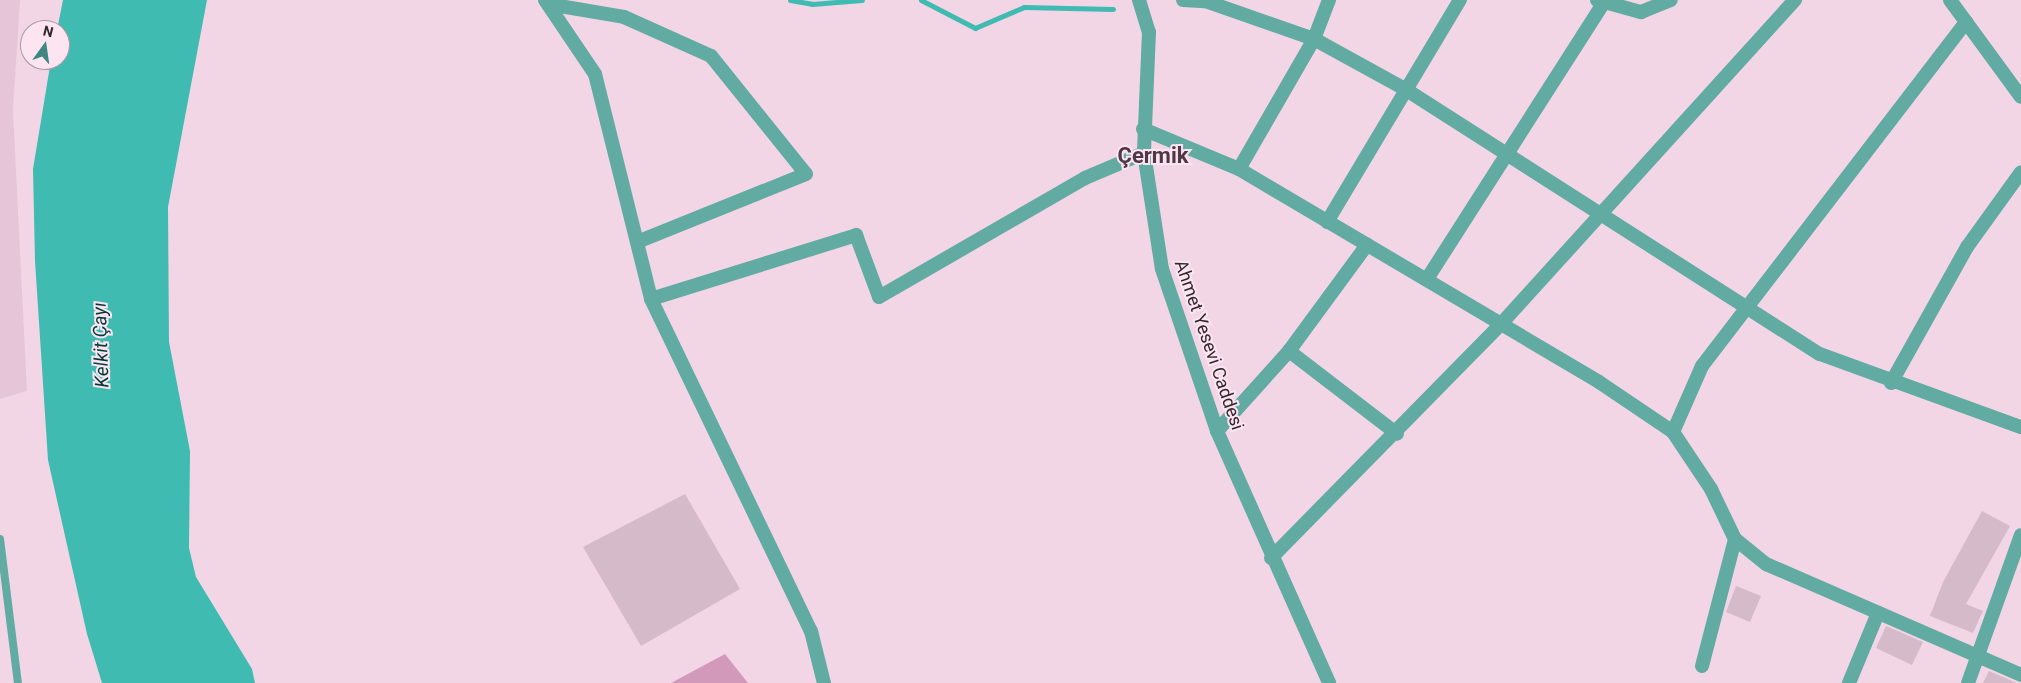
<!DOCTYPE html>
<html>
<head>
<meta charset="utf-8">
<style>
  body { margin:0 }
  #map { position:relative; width:2021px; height:683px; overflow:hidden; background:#f2d6e6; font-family:Roboto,sans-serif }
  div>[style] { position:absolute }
  .built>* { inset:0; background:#e7c5d9 }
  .green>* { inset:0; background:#d399bb }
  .water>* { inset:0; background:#3fbbb1 }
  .stream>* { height:5px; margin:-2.5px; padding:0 2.5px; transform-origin:2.5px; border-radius:2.5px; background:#3fbbb1 }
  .building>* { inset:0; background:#d5bac9 }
  .service>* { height:8px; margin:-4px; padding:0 4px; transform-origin:4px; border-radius:4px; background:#61aba3 }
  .minor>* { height:14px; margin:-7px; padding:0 7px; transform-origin:7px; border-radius:7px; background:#61aba3 }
  .tertiary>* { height:14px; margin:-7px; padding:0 7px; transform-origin:7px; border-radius:7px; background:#61aba3 }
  span { translate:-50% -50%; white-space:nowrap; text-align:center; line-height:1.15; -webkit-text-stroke:4px #fce5f1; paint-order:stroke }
  .street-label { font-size:18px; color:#32272d }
  .water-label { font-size:19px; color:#003a35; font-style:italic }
  .district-label { font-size:22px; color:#4e3845; font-weight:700 }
  .north { position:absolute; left:20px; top:20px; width:50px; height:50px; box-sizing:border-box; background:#fce5f1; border:1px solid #ab99a3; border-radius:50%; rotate:14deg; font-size:14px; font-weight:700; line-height:20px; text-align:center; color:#32272d }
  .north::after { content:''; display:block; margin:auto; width:18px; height:22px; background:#408780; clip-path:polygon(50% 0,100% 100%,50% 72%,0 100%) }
</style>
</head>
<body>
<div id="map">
  <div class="built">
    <i style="clip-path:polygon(0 0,20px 0,13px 110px,27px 391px,0 399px)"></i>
  </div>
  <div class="green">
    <i style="clip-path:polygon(725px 654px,748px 683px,671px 683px)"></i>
  </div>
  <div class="water">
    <i style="clip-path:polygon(63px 0,207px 0,168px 207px,169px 342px,190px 451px,189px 548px,196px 577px,252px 669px,255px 683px,102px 683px,87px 634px,48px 460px,35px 261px,33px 169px,51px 60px,60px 60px,57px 30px)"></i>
  </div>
  <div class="stream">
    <i style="left:790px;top:0;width:22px;rotate:10deg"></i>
    <i style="left:812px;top:4px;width:50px;rotate:-4.6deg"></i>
    <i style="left:921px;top:0;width:61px;rotate:27.4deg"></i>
    <i style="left:975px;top:28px;width:53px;rotate:-23.2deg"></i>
    <i style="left:1024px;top:7px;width:89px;rotate:1.3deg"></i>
  </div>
  <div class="building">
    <i style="clip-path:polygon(685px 494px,740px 589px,641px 646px,583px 547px)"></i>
    <i style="clip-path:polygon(1982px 511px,2010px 526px,1966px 604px,1983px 611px,1973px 633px,1930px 616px,1943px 582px)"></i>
    <i style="clip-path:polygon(1736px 586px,1761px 596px,1750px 622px,1726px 612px)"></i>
    <i style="clip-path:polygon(1886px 626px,1923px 642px,1912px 665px,1876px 648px)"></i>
    <i style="clip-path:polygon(1989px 671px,2017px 683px,1983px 683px)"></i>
  </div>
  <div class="service">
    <i style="left:0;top:539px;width:145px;rotate:82.9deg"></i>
  </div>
  <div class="minor">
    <i style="left:545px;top:0;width:89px;rotate:56deg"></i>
    <i style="left:595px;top:74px;width:232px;rotate:76deg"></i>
    <i style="left:651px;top:299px;width:369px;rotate:64.3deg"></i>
    <i style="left:811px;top:631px;width:54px;rotate:76deg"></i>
    <i style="left:1183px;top:0;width:22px;rotate:3deg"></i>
    <i style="left:1205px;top:1px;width:115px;rotate:19.2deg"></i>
    <i style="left:1314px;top:39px;width:104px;rotate:28.8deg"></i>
    <i style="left:1405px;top:89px;width:492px;rotate:32.6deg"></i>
    <i style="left:1820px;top:354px;width:214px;rotate:20deg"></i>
    <i style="left:1597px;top:0;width:46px;rotate:15.3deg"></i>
    <i style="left:1641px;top:12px;width:32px;rotate:-22deg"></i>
    <i style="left:548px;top:4px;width:77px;rotate:9.7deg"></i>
    <i style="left:624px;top:17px;width:95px;rotate:24.1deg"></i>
    <i style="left:711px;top:56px;width:151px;rotate:51.2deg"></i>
    <i style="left:806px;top:174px;width:180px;rotate:158.1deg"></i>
    <i style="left:1239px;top:169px;width:150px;rotate:-60deg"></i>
    <i style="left:1314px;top:39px;width:42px;rotate:-69deg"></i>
    <i style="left:1327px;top:222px;width:259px;rotate:-59.1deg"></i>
    <i style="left:1427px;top:279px;width:326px;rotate:-57.4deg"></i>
    <i style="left:651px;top:299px;width:215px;rotate:-17.3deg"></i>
    <i style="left:856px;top:235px;width:66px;rotate:69.6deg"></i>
    <i style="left:879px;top:297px;width:238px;rotate:-30deg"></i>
    <i style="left:1085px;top:178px;width:64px;rotate:-23deg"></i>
    <i style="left:1289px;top:351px;width:136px;rotate:37.5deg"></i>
    <i style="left:1891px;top:383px;width:156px;rotate:-60.8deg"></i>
    <i style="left:1967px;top:247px;width:92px;rotate:-54.2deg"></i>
    <i style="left:1217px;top:431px;width:108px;rotate:-48deg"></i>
    <i style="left:1289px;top:351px;width:132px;rotate:-53.7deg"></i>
    <i style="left:1673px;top:432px;width:72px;rotate:-66.3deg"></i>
    <i style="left:1702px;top:366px;width:434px;rotate:-52.5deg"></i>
    <i style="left:1271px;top:558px;width:328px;rotate:-45.5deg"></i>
    <i style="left:1501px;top:324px;width:438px;rotate:-47.8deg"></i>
    <i style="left:1702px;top:666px;width:131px;rotate:-75.4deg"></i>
    <i style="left:1849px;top:683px;width:76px;rotate:-67.5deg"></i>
    <i style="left:1968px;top:683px;width:157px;rotate:-70.3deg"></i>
  </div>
  <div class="tertiary">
    <i style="left:1139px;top:0;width:34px;rotate:73deg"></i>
    <i style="left:1149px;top:32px;width:121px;rotate:92.4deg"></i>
    <i style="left:1144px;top:153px;width:117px;rotate:81.2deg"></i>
    <i style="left:1162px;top:269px;width:171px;rotate:71.2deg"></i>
    <i style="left:1217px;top:431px;width:276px;rotate:66deg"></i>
    <i style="left:1950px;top:0;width:120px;rotate:53.8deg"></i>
    <i style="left:1143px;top:129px;width:104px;rotate:22.6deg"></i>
    <i style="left:1239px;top:169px;width:418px;rotate:30.6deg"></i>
    <i style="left:1599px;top:382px;width:89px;rotate:34deg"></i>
    <i style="left:1673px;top:432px;width:69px;rotate:56.3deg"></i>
    <i style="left:1711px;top:489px;width:55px;rotate:64.4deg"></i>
    <i style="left:1735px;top:539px;width:40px;rotate:39deg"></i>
    <i style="left:1766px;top:564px;width:278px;rotate:23.5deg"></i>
  </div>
  <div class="street-label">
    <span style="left:1209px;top:345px;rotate:71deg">Ahmet Yesevi Caddesi</span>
  </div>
  <div class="water-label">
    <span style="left:101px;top:345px;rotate:-92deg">Kelkit Çayı</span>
  </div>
  <div class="district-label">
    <span style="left:1153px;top:156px">Çermik</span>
  </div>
  <div class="north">N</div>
</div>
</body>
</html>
